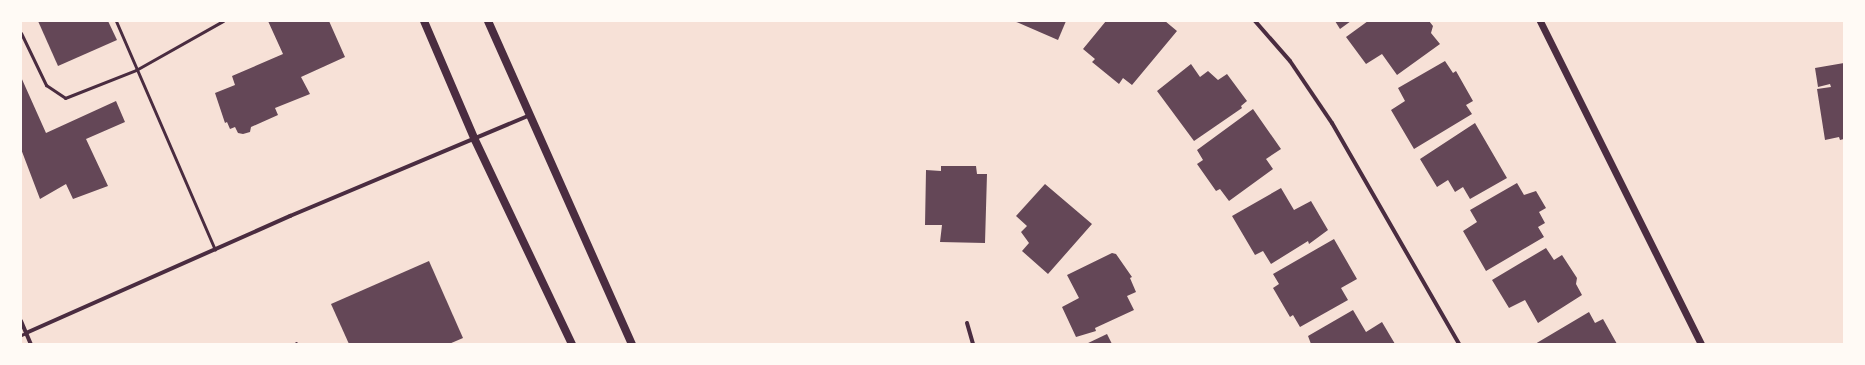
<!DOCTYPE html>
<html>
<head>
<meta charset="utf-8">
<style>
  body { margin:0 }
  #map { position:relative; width:1865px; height:365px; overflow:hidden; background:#f7e1d7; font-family:"Sofia Sans Condensed",sans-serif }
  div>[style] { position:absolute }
  .building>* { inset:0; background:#644757 }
  .service>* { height:3px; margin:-1.5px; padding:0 1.5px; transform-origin:1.5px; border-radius:1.5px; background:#4a2c40 }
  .minor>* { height:4px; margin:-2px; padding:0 2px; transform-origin:2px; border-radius:2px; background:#4a2c40 }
  .tertiary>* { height:7px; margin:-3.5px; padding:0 3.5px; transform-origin:3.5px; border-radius:3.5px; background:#4a2c40 }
  .secondary>* { height:8px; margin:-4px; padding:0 4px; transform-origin:4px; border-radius:4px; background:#4a2c40 }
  span { translate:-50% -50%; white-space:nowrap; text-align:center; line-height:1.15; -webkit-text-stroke:3px #fffaf5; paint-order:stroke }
  .frame { position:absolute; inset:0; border:22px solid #fffaf5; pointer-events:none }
</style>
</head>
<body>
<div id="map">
  <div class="building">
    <i style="clip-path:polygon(38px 21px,108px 21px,117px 40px,58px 66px)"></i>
    <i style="clip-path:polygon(268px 21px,329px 21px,345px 57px,301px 77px,310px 94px,275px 108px,278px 115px,251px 127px,250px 132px,243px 134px,238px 133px,235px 127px,230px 129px,227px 122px,225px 123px,215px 93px,235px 85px,232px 76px,283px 54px)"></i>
    <i style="clip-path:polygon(1014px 21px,1066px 21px,1058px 40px)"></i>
    <i style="clip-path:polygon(1106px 21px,1165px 21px,1177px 31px,1132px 85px,1123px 78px,1119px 84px,1092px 62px,1095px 59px,1083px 49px)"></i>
    <i style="clip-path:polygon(1335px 21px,1351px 21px,1340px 29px)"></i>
    <i style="clip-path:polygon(1368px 21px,1429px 21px,1433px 26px,1431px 33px,1440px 44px,1397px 75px,1382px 54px,1366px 64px,1346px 37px)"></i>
    <i style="clip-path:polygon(1445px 61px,1453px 73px,1456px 71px,1473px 101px,1466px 105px,1472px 114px,1414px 149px,1391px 110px,1405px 101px,1398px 88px)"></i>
    <i style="clip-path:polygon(1844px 63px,1844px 139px,1840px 140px,1839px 137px,1825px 140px,1817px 89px,1831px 87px,1830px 84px,1818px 87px,1815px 68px)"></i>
    <i style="clip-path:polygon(1191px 64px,1200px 77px,1208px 71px,1218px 80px,1227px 74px,1247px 101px,1241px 106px,1242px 108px,1194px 141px,1157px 91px)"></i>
    <i style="clip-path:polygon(21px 77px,46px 133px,116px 101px,125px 122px,86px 139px,108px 186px,73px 199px,66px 184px,40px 199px,21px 149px)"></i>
    <i style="clip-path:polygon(1253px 109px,1281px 149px,1266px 159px,1273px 169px,1229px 201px,1220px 189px,1216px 191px,1197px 164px,1203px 160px,1197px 150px)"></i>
    <i style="clip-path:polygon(1475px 123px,1507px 178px,1470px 199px,1463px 187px,1455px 192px,1448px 180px,1437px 187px,1420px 159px)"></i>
    <i style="clip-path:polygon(941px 166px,976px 166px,977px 174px,987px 174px,985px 243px,940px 242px,942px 225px,925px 225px,926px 170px,941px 171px)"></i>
    <i style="clip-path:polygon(1517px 183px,1524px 195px,1536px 191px,1546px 208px,1539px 212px,1545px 223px,1538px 227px,1544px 237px,1486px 271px,1463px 231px,1477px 222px,1470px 210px)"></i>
    <i style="clip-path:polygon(1045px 184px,1092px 224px,1048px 274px,1022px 251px,1029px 243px,1021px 232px,1027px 226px,1016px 216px)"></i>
    <i style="clip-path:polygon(1281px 188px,1294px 210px,1311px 201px,1328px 230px,1309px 244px,1308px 241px,1271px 264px,1263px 251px,1255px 255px,1232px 216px)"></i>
    <i style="clip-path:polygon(1334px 239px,1357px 279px,1341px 288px,1348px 300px,1300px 327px,1293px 315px,1290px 317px,1273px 288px,1279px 284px,1273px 274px)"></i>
    <i style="clip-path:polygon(1546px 248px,1554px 260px,1562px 255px,1577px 278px,1576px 284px,1582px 295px,1538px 323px,1525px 300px,1509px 308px,1492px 280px)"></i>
    <i style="clip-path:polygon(1112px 253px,1116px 254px,1132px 277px,1130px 278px,1136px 292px,1127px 296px,1134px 310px,1095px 328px,1096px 331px,1076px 337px,1062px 307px,1079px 298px,1067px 275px)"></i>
    <i style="clip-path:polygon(429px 261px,463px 338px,449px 344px,349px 344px,331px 304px)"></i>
    <i style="clip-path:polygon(1353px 310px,1366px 332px,1382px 322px,1395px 344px,1311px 344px,1308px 336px)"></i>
    <i style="clip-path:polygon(1589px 312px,1595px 323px,1603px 319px,1617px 344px,1535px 344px)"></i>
    <i style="clip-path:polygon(1107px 334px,1112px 344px,1086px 344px)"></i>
  </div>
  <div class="service">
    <i style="left:116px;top:21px;width:249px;rotate:66.6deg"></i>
    <i style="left:21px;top:33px;width:58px;rotate:64.3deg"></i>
    <i style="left:46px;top:85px;width:23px;rotate:34deg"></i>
    <i style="left:65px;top:98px;width:76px;rotate:-21.5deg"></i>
    <i style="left:136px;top:70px;width:100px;rotate:-29.4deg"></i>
    <i style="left:21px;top:335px;width:5px;rotate:-22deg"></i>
    <i style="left:296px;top:343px;width:1px;rotate:90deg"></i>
  </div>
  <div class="minor">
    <i style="left:1255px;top:21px;width:53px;rotate:48.8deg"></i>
    <i style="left:1290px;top:61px;width:75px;rotate:55.9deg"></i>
    <i style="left:1332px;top:123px;width:255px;rotate:60.1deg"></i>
    <i style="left:21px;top:321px;width:25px;rotate:67deg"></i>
    <i style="left:967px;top:323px;width:22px;rotate:74deg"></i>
    <i style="left:26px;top:333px;width:289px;rotate:-23.9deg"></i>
    <i style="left:290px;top:216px;width:258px;rotate:-22.8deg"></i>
  </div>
  <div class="tertiary">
    <i style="left:1540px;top:21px;width:361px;rotate:63.5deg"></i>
  </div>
  <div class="secondary">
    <i style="left:424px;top:21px;width:129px;rotate:66.8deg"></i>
    <i style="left:475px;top:140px;width:226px;rotate:64.6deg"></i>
    <i style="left:488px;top:21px;width:354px;rotate:66deg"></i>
  </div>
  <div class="frame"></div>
</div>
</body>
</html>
